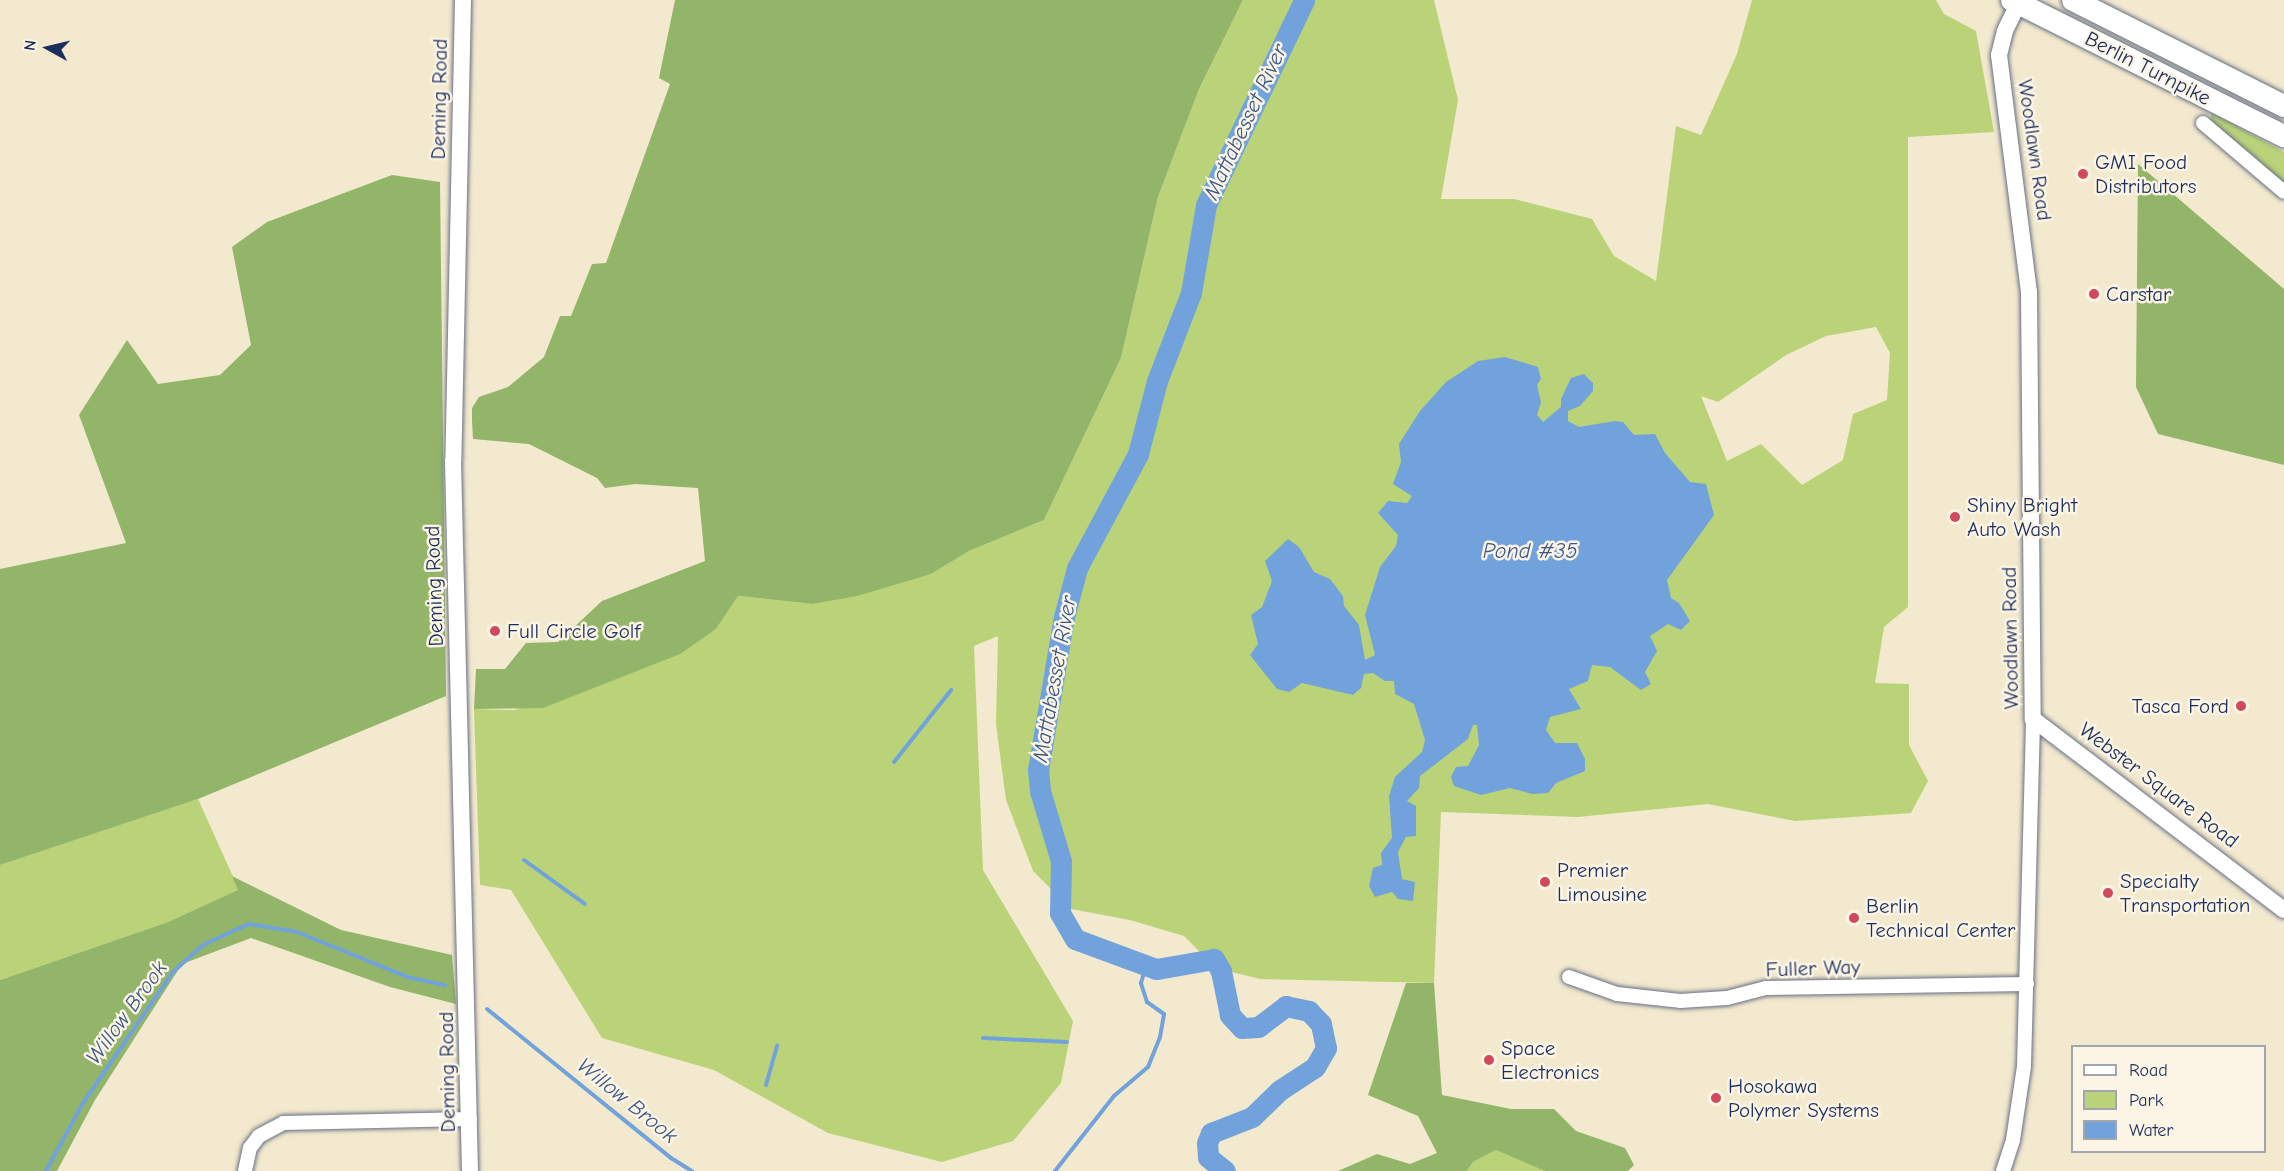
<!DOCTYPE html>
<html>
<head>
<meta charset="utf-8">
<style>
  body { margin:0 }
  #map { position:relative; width:2284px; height:1171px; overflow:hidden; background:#f3e9ce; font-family:"Comic Neue",sans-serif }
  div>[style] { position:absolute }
  .green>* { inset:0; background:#bad379 }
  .forest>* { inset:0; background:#93b569 }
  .water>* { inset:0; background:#72a2dc }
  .stream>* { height:4px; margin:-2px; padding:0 2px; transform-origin:2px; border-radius:2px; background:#72a2dc }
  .river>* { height:21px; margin:-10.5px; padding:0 10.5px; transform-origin:10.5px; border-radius:10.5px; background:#72a2dc }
  .roads { filter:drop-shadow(0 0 2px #677085) drop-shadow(0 0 2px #677085) }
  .minor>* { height:14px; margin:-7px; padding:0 7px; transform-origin:7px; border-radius:7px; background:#fff }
  .tertiary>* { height:16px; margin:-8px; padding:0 8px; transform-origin:8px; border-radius:8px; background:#fff }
  .trunk>* { height:22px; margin:-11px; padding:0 11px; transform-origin:11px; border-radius:11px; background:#fff }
  .dots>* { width:16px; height:16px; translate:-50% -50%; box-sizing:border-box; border:3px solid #fcf5e5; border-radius:50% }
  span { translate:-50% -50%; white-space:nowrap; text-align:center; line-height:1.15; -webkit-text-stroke:5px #fcf5e5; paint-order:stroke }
  .street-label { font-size:21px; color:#1b2f5e }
  .poi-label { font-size:21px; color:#1b2f5e }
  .left { translate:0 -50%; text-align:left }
  .right { translate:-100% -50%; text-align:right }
  .water-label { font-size:22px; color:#39578a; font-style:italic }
  .legend { position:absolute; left:2071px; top:1045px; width:195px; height:108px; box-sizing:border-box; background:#fcf5e5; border:2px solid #a2a6af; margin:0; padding:8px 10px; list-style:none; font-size:18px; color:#1b2f5e }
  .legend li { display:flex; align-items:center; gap:12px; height:30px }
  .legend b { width:30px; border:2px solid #a2a6af }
  .north { position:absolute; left:18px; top:18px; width:60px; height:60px; -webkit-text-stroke:4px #fcf5e5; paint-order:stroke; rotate:278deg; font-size:16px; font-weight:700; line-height:24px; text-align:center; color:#1b2f5e }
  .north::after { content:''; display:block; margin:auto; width:21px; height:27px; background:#1b2f5e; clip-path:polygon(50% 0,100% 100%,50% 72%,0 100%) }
</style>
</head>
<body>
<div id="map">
  <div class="green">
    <i style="clip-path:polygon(evenodd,1243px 0,1434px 0,1458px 100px,1441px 199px,1514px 199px,1592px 219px,1614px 256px,1656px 281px,1676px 126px,1701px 135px,1737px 54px,1752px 0,1936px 0,1944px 14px,1976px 31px,1994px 132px,1908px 137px,1908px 607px,1884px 627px,1875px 683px,1909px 684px,1909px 745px,1928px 781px,1911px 813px,1795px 821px,1708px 804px,1578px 817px,1441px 812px,1434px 983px,1260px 979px,1216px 968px,1184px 936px,1130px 920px,1071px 909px,1033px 871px,1006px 800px,996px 724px,998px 636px,974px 646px,983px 870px,1073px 1021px,1061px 1083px,1013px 1141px,942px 1162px,828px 1133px,714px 1070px,602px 1038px,511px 890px,480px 885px,474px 709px,514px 710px,716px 629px,738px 596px,812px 604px,931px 574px,969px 551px,1044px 520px,1121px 358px,1158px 197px,1199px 89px,1243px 0,1876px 327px,1890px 353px,1887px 400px,1853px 414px,1843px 460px,1802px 485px,1761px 444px,1727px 461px,1701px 396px,1718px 402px,1786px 355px,1826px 336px,1876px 327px)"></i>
    <i style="clip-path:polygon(2212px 113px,2284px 152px,2284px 185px,2209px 123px)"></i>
    <i style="clip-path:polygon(198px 799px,239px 890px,168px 922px,0 980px,0 865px)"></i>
    <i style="clip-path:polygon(1496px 1150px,1539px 1165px,1545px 1171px,1467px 1171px,1473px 1162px)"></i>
  </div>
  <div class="forest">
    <i style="clip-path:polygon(675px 0,1243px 0,1199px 89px,1158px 197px,1121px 358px,1044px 520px,969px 551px,931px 574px,857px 596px,812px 604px,738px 596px,716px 629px,680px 654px,543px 708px,474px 709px,476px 669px,505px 669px,526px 643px,558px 642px,602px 601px,705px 561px,698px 488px,635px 484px,605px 488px,597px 478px,529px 444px,473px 439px,472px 421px,472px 408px,479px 397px,508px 387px,544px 357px,560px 316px,571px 316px,592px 264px,606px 263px,670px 84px,659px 78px)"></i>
    <i style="clip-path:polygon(2138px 164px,2284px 289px,2284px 465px,2158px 434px,2136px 387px)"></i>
    <i style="clip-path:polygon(392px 175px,440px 182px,446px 696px,198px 799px,0 865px,0 569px,126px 543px,79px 415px,127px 340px,158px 384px,220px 375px,251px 345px,232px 247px,267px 222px)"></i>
    <i style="clip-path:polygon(232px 876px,341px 930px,452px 955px,456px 1004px,390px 987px,251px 938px,182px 964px,95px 1100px,57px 1171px,0 1171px,0 980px,168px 922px,238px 890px)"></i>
    <i style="clip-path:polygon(1406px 983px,1434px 983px,1442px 1095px,1511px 1109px,1554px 1109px,1576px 1131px,1625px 1148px,1634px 1165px,1628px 1171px,1545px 1171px,1496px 1150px,1473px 1162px,1467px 1171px,1338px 1171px,1377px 1154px,1410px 1164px,1437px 1153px,1418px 1116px,1368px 1095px)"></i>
  </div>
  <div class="water">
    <i style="clip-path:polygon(1505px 357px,1538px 367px,1541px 379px,1537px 385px,1541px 402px,1537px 415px,1543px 422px,1561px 407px,1561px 399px,1571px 378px,1584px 374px,1593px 383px,1593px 391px,1580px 406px,1568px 411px,1568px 421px,1579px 427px,1615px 421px,1623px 422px,1634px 435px,1655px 434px,1665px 453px,1690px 482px,1706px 484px,1714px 515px,1667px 580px,1671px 598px,1679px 603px,1690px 621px,1681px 630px,1668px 624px,1650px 636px,1657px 651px,1645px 672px,1651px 684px,1641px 690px,1610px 667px,1592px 665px,1588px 681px,1569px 689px,1581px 709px,1550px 717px,1546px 730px,1555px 743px,1577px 743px,1585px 759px,1585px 771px,1556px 783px,1548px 793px,1532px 794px,1510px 788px,1481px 795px,1454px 786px,1451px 777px,1456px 767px,1468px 766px,1479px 745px,1477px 725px,1473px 725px,1468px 739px,1420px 776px,1419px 788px,1407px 801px,1416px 806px,1416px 836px,1406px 837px,1398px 852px,1402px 879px,1415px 882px,1413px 901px,1398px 899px,1392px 892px,1375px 897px,1369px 886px,1373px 868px,1382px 865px,1381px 853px,1392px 838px,1389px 796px,1395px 777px,1422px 752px,1425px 740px,1414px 704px,1395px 694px,1394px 681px,1385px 681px,1373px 673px,1364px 674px,1361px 688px,1353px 695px,1302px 683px,1289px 692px,1277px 689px,1250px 655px,1258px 644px,1251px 615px,1262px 607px,1272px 581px,1265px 561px,1288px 539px,1299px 547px,1314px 572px,1330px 579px,1343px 596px,1344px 606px,1359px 625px,1365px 660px,1375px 655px,1365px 615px,1380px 567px,1396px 546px,1398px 535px,1378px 513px,1388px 501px,1407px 503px,1412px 496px,1393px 484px,1401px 462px,1399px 444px,1420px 411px,1446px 382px,1478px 361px)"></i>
  </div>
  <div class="stream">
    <i style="left:894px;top:762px;width:92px;rotate:-51.6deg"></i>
    <i style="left:524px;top:860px;width:75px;rotate:35.8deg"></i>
    <i style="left:487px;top:1009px;width:237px;rotate:39deg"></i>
    <i style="left:671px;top:1158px;width:25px;rotate:32deg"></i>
    <i style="left:983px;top:1038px;width:84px;rotate:2.7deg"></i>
    <i style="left:766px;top:1085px;width:41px;rotate:-74.2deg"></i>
    <i style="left:46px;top:1171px;width:77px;rotate:-61.4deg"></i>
    <i style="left:83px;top:1103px;width:159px;rotate:-55.5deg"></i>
    <i style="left:173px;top:972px;width:40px;rotate:-42deg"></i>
    <i style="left:203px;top:945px;width:35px;rotate:-25deg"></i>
    <i style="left:235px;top:930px;width:15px;rotate:-23deg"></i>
    <i style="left:249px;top:924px;width:49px;rotate:9.5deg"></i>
    <i style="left:297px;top:932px;width:119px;rotate:22.2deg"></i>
    <i style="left:407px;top:977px;width:39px;rotate:12deg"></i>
    <i style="left:1055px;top:1171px;width:95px;rotate:-51.8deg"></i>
    <i style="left:1114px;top:1096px;width:45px;rotate:-40.5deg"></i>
    <i style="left:1148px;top:1067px;width:32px;rotate:-68deg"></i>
    <i style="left:1160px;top:1037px;width:23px;rotate:-80deg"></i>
    <i style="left:1164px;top:1014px;width:21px;rotate:-145deg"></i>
    <i style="left:1147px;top:1002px;width:20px;rotate:-108deg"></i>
    <i style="left:1141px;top:983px;width:17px;rotate:-73deg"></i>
  </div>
  <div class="river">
    <i style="left:1225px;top:1171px;width:22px;rotate:-141deg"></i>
    <i style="left:1208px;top:1157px;width:14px;rotate:-94deg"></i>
    <i style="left:1207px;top:1143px;width:11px;rotate:-68deg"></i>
    <i style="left:1211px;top:1133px;width:44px;rotate:-21.3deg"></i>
    <i style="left:1252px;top:1117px;width:39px;rotate:-44deg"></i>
    <i style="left:1280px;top:1090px;width:42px;rotate:-33.3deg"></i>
    <i style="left:1315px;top:1067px;width:22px;rotate:-60deg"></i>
    <i style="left:1326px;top:1048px;width:25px;rotate:-102deg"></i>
    <i style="left:1321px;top:1024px;width:18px;rotate:-133deg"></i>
    <i style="left:1309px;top:1011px;width:24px;rotate:-168deg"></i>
    <i style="left:1286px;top:1006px;width:35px;rotate:143deg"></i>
    <i style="left:1258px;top:1027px;width:16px;rotate:176deg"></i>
    <i style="left:1242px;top:1028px;width:18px;rotate:-133deg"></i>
    <i style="left:1230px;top:1015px;width:45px;rotate:-101.6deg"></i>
    <i style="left:1221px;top:971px;width:14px;rotate:-120deg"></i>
    <i style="left:1214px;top:959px;width:59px;rotate:170.2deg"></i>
    <i style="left:1156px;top:969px;width:86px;rotate:-159.7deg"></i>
    <i style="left:1075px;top:939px;width:30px;rotate:-120deg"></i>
    <i style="left:1060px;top:913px;width:52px;rotate:-88.9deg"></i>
    <i style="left:1061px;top:861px;width:73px;rotate:-106.7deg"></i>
    <i style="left:1040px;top:791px;width:21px;rotate:-95deg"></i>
    <i style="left:1038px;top:770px;width:155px;rotate:-80.4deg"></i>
    <i style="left:1064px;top:617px;width:51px;rotate:-75.1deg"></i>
    <i style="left:1077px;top:568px;width:129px;rotate:-61.8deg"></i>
    <i style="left:1138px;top:454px;width:75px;rotate:-75.4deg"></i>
    <i style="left:1157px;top:381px;width:94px;rotate:-68.9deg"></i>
    <i style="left:1191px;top:293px;width:89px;rotate:-80.3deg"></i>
    <i style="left:1206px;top:205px;width:227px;rotate:-64.4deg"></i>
  </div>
  <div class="roads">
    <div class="minor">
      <i style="left:2203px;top:123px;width:106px;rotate:40.4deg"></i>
      <i style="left:1569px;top:977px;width:51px;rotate:19.5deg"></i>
      <i style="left:1617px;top:994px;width:63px;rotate:6.3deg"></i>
      <i style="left:1680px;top:1001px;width:47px;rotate:-3.7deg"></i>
      <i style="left:1727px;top:998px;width:40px;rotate:-14.4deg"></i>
      <i style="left:1766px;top:988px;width:261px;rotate:-0.9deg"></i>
      <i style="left:245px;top:1171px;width:24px;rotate:-78deg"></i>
      <i style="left:250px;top:1148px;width:15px;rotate:-53deg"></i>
      <i style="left:259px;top:1136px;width:27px;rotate:-28deg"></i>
      <i style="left:283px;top:1123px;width:187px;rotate:-1.2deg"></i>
      <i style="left:2003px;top:1171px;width:33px;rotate:-72deg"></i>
      <i style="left:2013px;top:1140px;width:75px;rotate:-81.5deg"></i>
      <i style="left:2024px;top:1066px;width:347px;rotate:-88.5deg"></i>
    </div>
    <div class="tertiary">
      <i style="left:463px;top:0;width:461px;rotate:91.2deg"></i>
      <i style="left:453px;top:461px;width:710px;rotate:88.63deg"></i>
      <i style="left:2020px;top:0;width:34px;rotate:116deg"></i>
      <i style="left:2005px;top:31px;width:25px;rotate:104deg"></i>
      <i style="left:1999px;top:55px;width:239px;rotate:82.8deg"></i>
      <i style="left:2029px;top:292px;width:427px;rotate:89.5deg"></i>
      <i style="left:2033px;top:719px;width:315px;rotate:37.3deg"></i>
    </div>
    <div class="trunk">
      <i style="left:2012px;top:0;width:304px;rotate:26.6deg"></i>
      <i style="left:2073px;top:0;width:236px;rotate:26.7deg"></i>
    </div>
  </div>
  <div class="dots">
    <i style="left:2083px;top:174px;background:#d1495b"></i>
    <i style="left:2094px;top:294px;background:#d1495b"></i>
    <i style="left:1955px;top:517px;background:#d1495b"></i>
    <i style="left:495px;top:631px;background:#d1495b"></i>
    <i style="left:2241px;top:706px;background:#d1495b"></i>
    <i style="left:1545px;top:882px;background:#d1495b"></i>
    <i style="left:2108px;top:893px;background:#d1495b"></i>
    <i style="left:1854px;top:918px;background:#d1495b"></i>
    <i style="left:1489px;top:1060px;background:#d1495b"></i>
    <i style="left:1716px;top:1098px;background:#d1495b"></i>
  </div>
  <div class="street-label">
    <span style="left:2148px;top:68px;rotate:27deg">Berlin Turnpike</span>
    <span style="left:439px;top:99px;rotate:-89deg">Deming Road</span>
    <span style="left:2035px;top:150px;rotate:82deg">Woodlawn Road</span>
    <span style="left:434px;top:586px;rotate:-92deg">Deming Road</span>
    <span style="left:2010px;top:638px;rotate:-91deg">Woodlawn Road</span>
    <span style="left:2159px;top:785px;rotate:37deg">Webster Square Road</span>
    <span style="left:1813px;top:968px;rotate:-2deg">Fuller Way</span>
    <span style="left:447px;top:1072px;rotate:-91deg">Deming Road</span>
  </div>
  <div class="poi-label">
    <span class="left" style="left:2095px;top:174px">GMI Food<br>Distributors</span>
    <span class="left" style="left:2106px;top:294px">Carstar</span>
    <span class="left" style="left:1967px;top:517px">Shiny Bright<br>Auto Wash</span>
    <span class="left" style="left:507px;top:631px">Full Circle Golf</span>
    <span class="right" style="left:2229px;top:706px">Tasca Ford</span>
    <span class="left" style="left:1557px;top:882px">Premier<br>Limousine</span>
    <span class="left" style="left:2120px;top:893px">Specialty<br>Transportation</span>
    <span class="left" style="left:1866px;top:918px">Berlin<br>Technical Center</span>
    <span class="left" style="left:1501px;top:1060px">Space<br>Electronics</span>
    <span class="left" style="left:1728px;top:1098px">Hosokawa<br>Polymer Systems</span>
  </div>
  <div class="water-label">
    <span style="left:1246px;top:122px;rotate:-65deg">Mattabesset River</span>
    <span style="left:1530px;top:552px">Pond #35</span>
    <span style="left:1055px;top:679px;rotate:-80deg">Mattabesset River</span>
    <span style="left:127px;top:1013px;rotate:-54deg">Willow Brook</span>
    <span style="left:627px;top:1101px;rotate:39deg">Willow Brook</span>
  </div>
  <ul class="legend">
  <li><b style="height:8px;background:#fff"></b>Road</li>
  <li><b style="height:16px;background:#bad379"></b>Park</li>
  <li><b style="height:16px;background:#72a2dc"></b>Water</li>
  </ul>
  <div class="north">N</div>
</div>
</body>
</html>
